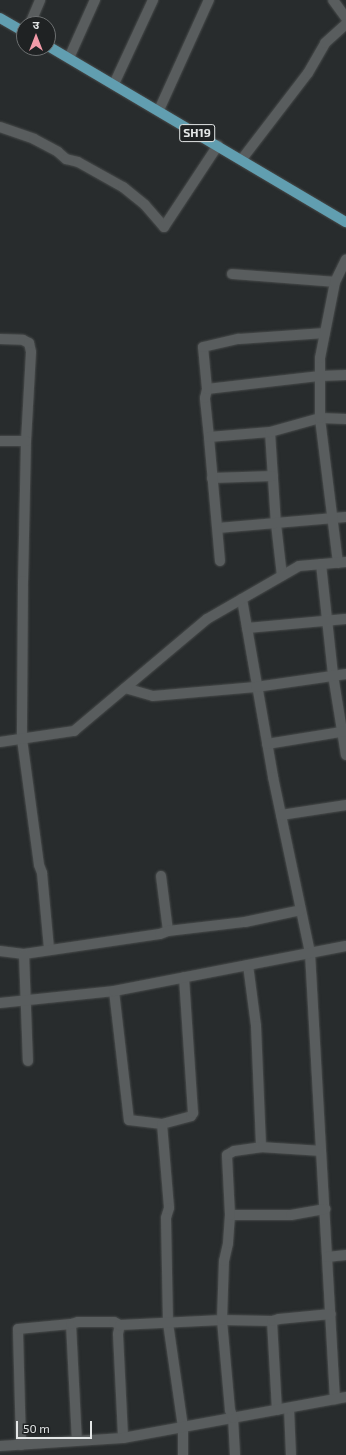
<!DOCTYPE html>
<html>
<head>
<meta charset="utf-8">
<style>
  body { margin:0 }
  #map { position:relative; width:346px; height:1455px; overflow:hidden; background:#282c2d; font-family:"Exo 2","Noto Sans Devanagari",sans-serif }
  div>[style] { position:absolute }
  .roads { filter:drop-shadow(0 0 1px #484b4b) drop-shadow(0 0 1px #484b4b) }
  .minor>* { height:10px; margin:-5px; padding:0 5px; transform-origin:5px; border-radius:5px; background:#595d5e }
  .major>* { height:10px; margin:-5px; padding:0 5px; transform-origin:5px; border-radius:5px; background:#619eb0 }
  span { translate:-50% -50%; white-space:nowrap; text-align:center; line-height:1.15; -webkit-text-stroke:4px #1f2223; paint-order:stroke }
  .shield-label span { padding:1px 3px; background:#1f2223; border:1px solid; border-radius:3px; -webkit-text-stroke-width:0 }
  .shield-label { font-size:12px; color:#e3e6e6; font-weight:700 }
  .north { position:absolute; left:16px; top:16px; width:40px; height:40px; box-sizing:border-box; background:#1f2223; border:1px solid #6d7071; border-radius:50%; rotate:0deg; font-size:11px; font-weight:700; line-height:16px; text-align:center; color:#e3e6e6 }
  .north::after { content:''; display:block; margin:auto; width:14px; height:18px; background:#f39aa8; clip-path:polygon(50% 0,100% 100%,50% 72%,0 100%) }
  .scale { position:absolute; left:16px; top:1421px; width:76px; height:18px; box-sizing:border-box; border:2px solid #e3e6e6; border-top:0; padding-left:5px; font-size:12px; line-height:14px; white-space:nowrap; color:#e3e6e6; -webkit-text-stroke:3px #1f2223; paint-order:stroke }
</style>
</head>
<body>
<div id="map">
  <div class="roads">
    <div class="minor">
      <i style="left:333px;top:0;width:22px;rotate:54deg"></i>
      <i style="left:30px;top:24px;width:26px;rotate:-67deg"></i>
      <i style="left:69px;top:58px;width:64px;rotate:-65.9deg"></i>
      <i style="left:114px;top:84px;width:93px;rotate:-65.1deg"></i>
      <i style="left:159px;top:110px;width:121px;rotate:-65.6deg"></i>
      <i style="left:0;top:127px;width:36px;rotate:19deg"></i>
      <i style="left:34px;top:139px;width:27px;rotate:28deg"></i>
      <i style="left:58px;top:152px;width:11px;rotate:41deg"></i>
      <i style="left:66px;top:159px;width:12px;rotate:14deg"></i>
      <i style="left:78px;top:162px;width:51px;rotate:29.1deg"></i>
      <i style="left:123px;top:187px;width:28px;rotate:39deg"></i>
      <i style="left:145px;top:205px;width:29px;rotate:49deg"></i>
      <i style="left:164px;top:227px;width:98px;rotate:-56.6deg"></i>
      <i style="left:242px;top:159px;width:108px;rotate:-52.5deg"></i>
      <i style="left:308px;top:73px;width:34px;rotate:-60deg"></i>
      <i style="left:325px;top:43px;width:28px;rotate:-42deg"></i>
      <i style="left:232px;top:274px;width:103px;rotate:4.4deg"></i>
      <i style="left:0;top:339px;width:23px;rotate:2deg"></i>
      <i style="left:23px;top:340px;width:7px;rotate:27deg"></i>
      <i style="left:29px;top:343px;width:9px;rotate:77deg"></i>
      <i style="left:31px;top:352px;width:89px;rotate:93.2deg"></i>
      <i style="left:26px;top:441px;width:140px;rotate:91.2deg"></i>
      <i style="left:23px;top:581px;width:158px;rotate:90.4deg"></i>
      <i style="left:22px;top:739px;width:127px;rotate:82.3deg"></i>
      <i style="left:39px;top:865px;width:9px;rotate:69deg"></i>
      <i style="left:42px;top:873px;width:76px;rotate:84.7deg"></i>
      <i style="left:207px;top:389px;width:114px;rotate:-6.6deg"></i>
      <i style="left:320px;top:376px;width:26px;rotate:-2deg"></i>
      <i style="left:270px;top:432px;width:92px;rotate:86.3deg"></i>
      <i style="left:276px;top:524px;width:52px;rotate:83.4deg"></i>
      <i style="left:209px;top:437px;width:39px;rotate:-96deg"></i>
      <i style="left:205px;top:398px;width:9px;rotate:-77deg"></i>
      <i style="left:207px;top:389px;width:42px;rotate:-95.4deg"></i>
      <i style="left:203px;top:347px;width:37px;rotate:-13deg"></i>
      <i style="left:239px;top:339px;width:86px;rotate:-4deg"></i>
      <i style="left:0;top:441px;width:26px"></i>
      <i style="left:212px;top:478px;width:61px;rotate:-1.9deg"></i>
      <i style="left:218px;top:528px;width:128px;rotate:-4.9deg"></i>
      <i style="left:220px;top:561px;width:124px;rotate:-95.1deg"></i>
      <i style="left:209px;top:437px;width:61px;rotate:-4.7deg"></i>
      <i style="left:270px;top:432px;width:52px;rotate:-15.6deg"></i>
      <i style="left:320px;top:418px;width:26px;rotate:2deg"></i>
      <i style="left:338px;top:563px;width:146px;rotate:-97.1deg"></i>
      <i style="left:320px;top:418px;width:60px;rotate:-90deg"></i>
      <i style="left:320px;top:358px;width:77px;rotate:-78.8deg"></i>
      <i style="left:335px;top:282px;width:25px;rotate:-64deg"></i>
      <i style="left:321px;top:564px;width:112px;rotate:83.8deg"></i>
      <i style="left:333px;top:675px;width:81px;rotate:80.8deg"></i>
      <i style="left:242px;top:599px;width:181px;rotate:80.1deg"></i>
      <i style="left:273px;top:777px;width:180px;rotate:78.1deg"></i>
      <i style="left:310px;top:953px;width:447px;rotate:86.8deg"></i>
      <i style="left:247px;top:628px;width:99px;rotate:-5.2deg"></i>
      <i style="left:125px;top:688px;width:29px;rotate:16deg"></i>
      <i style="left:153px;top:696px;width:103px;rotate:-5deg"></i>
      <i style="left:256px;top:687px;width:91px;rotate:-8.2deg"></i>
      <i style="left:0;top:742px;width:75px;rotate:-8.5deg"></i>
      <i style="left:74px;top:731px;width:174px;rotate:-40.1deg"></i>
      <i style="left:207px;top:619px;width:106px;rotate:-29.9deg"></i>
      <i style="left:299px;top:566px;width:47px;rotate:-4.9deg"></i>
      <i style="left:267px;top:744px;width:80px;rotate:-9.3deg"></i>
      <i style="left:281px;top:815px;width:66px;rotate:-8.7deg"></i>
      <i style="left:161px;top:876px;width:55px;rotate:82.7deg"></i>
      <i style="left:0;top:951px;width:24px;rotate:7deg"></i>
      <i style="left:24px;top:954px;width:137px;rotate:-8.4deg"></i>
      <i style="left:160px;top:934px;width:9px;rotate:-21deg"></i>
      <i style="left:168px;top:931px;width:78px;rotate:-6.7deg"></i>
      <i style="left:245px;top:922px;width:57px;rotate:-12.1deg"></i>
      <i style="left:24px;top:954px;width:107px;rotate:87.9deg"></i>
      <i style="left:248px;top:965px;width:62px;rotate:82.5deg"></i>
      <i style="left:256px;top:1026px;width:121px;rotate:87.6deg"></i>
      <i style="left:114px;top:991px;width:130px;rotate:83.4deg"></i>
      <i style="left:129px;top:1120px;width:33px;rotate:7deg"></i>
      <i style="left:162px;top:1124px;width:30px;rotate:-15deg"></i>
      <i style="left:191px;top:1116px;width:4px;rotate:-56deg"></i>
      <i style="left:193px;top:1113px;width:136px;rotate:-93.8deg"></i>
      <i style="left:0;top:1003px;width:115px;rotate:-6deg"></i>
      <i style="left:114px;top:991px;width:236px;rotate:-11deg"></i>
      <i style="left:162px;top:1124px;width:84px;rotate:85.2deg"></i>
      <i style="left:169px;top:1208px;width:10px;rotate:107deg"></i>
      <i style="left:166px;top:1218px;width:105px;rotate:88.9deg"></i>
      <i style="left:168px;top:1323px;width:105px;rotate:81.8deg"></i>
      <i style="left:183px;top:1427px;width:28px;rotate:90deg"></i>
      <i style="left:230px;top:1215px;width:61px"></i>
      <i style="left:291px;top:1215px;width:35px;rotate:-10deg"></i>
      <i style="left:327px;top:1257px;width:19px;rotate:-6deg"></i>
      <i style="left:272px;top:1321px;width:89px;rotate:86.8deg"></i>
      <i style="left:71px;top:1324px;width:117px;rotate:87.1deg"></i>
      <i style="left:120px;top:1325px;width:9px;rotate:103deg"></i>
      <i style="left:118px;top:1334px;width:104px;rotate:87.2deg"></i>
      <i style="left:289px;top:1408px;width:47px;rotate:87.6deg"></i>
      <i style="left:21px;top:1445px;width:116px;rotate:-91.5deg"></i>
      <i style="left:18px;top:1329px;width:53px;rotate:-5.4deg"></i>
      <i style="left:71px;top:1324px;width:7px;rotate:-16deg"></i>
      <i style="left:78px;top:1322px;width:36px"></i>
      <i style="left:114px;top:1322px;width:7px;rotate:27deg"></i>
      <i style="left:120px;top:1325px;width:102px;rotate:-2.8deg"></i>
      <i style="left:222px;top:1320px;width:50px;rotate:1.1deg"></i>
      <i style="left:272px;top:1321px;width:7px;rotate:-16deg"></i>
      <i style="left:279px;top:1319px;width:52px;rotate:-5.5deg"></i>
      <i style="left:0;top:1446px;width:123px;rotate:-3.7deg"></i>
      <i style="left:123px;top:1438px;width:227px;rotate:-10.4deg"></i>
      <i style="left:235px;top:1455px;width:37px;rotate:-93deg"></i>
      <i style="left:233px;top:1418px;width:9px;rotate:-111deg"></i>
      <i style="left:230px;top:1410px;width:90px;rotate:-95.1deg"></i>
      <i style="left:222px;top:1320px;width:59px;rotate:-88.1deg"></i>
      <i style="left:224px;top:1261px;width:18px;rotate:-77deg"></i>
      <i style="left:228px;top:1243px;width:28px;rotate:-86deg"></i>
      <i style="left:230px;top:1215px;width:60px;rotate:-92.9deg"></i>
      <i style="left:227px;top:1155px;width:8px;rotate:-30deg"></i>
      <i style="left:234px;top:1151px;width:27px;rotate:-8deg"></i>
      <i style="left:261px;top:1147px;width:60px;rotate:3.8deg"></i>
    </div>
    <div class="major">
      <i style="left:0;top:18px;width:28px;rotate:30deg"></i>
      <i style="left:48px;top:46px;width:346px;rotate:30.6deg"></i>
    </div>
  </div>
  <div class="shield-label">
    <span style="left:197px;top:133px">SH19</span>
  </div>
  <div class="north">उ</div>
  <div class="scale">50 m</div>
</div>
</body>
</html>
